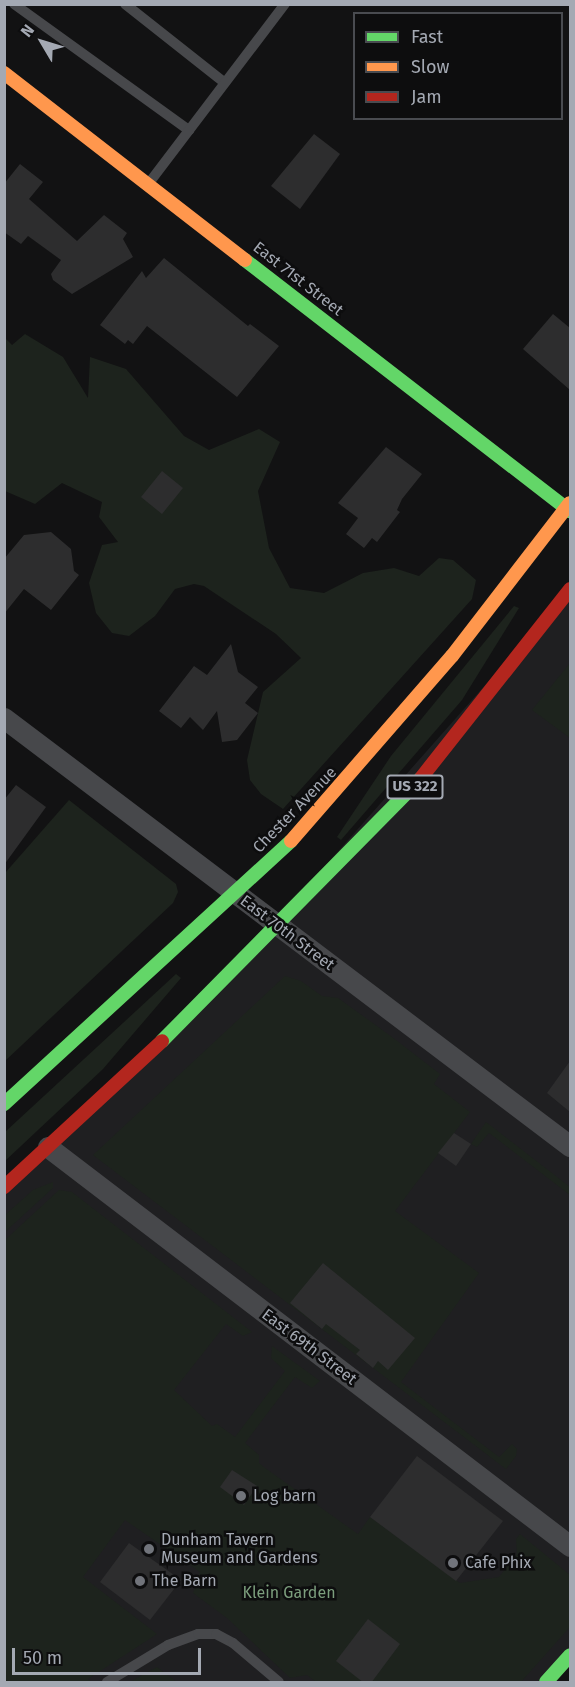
<!DOCTYPE html>
<html>
<head>
<meta charset="utf-8">
<style>
  body { margin:0 }
  #map { position:relative; width:575px; height:1687px; overflow:hidden; background:#121213; font-family:"Fira Sans",sans-serif }
  div>[style] { position:absolute }
  .built>* { inset:0; background:#1f1f21 }
  .green>* { inset:0; background:#1d231d }
  .building>* { inset:0; background:#2d2d2e }
  .lane>* { height:10px; margin:-5px; padding:0 5px; transform-origin:5px; border-radius:5px; background:#47484b }
  .street>* { height:21px; margin:-10.5px; padding:0 10.5px; transform-origin:10.5px; border-radius:10.5px; background:#47484b }
  .fast>* { height:14px; margin:-7px; padding:0 7px; transform-origin:7px; border-radius:7px; background:#63d668 }
  .slow>* { height:14px; margin:-7px; padding:0 7px; transform-origin:7px; border-radius:7px; background:#ff974d }
  .jam>* { height:14px; margin:-7px; padding:0 7px; transform-origin:7px; border-radius:7px; background:#b3261e }
  .dots>* { width:16px; height:16px; translate:-50% -50%; box-sizing:border-box; border:3px solid #0d0d0e; border-radius:50% }
  span { translate:-50% -50%; white-space:nowrap; text-align:center; line-height:1.15; -webkit-text-stroke:5px #0d0d0e; paint-order:stroke }
  .shield-label span { padding:2px 4px; background:#0d0d0e; border:2px solid; border-radius:4px; -webkit-text-stroke-width:0 }
  .shield-label { font-size:15px; color:#a4a9b3; font-weight:700 }
  .street-label { font-size:16px; color:#a4a9b3 }
  .poi-label { font-size:16px; color:#a4a9b3 }
  .left { translate:0 -50%; text-align:left }
  .park-label { font-size:16px; color:#7c9e7d }
  .frame { position:absolute; inset:0; border:6px solid #a4a9b3; pointer-events:none }
  .legend { position:absolute; left:353px; top:12px; width:210px; height:108px; box-sizing:border-box; background:#0d0d0e; border:2px solid #494b50; margin:0; padding:8px 10px; list-style:none; font-size:18px; color:#a4a9b3 }
  .legend li { display:flex; align-items:center; gap:12px; height:30px }
  .legend b { width:30px; border:2px solid #494b50 }
  .north { position:absolute; left:12px; top:12px; width:60px; height:60px; -webkit-text-stroke:4px #0d0d0e; paint-order:stroke; rotate:308deg; font-size:16px; font-weight:700; line-height:24px; text-align:center; color:#a4a9b3 }
  .north::after { content:''; display:block; margin:auto; width:21px; height:27px; background:#a4a9b3; clip-path:polygon(50% 0,100% 100%,50% 72%,0 100%) }
  .scale { position:absolute; left:12px; top:1648px; width:189px; height:27px; box-sizing:border-box; border:3px solid #a4a9b3; border-top:0; padding-left:8px; font-size:18px; line-height:21px; white-space:nowrap; color:#a4a9b3; -webkit-text-stroke:4px #0d0d0e; paint-order:stroke }
</style>
</head>
<body>
<div id="map">
  <div class="built">
    <i style="clip-path:polygon(570px 589px,570px 1655px,546px 1682px,5px 1682px,5px 1187px,235px 968px)"></i>
  </div>
  <div class="green">
    <i style="clip-path:polygon(25px 334px,63px 357px,88px 398px,90px 357px,126px 369px,184px 436px,209px 450px,259px 429px,280px 442px,258px 491px,269px 548px,290px 588px,324px 593px,363px 573px,394px 568px,419px 576px,439px 558px,453px 560px,476px 580px,472px 599px,283px 809px,261px 794px,250px 780px,247px 760px,263px 692px,301px 658px,276px 634px,204px 586px,194px 584px,175px 589px,155px 616px,129px 636px,112px 633px,96px 613px,89px 583px,102px 545px,118px 542px,99px 517px,102px 502px,62px 483px,35px 504px,5px 491px,4px 337px,12px 345px)"></i>
    <i style="clip-path:polygon(514px 606px,519px 608px,462px 700px,341px 840px,337px 837px,391px 756px)"></i>
    <i style="clip-path:polygon(570px 663px,570px 738px,532px 710px)"></i>
    <i style="clip-path:polygon(69px 800px,176px 884px,178px 892px,173px 903px,5px 1061px,5px 873px)"></i>
    <i style="clip-path:polygon(176px 974px,181px 978px,103px 1069px,5px 1161px,5px 1132px)"></i>
    <i style="clip-path:polygon(285px 976px,301px 981px,322px 996px,338px 998px,392px 1037px,440px 1074px,434px 1084px,470px 1112px,395px 1211px,479px 1273px,401px 1382px,499px 1457px,512px 1444px,517px 1449px,516px 1456px,506px 1469px,93px 1155px)"></i>
    <i style="clip-path:polygon(486px 1122px,570px 1187px,570px 1195px,489px 1133px,477px 1147px,471px 1144px)"></i>
    <i style="clip-path:polygon(53px 1182px,53px 1188px,5px 1232px,5px 1215px,33px 1190px)"></i>
    <i style="clip-path:polygon(59px 1190px,72px 1192px,252px 1332px,243px 1336px,226px 1324px,174px 1390px,212px 1426px,217px 1424px,235px 1437px,285px 1371px,271px 1358px,272px 1346px,320px 1381px,312px 1388px,295px 1377px,245px 1443px,259px 1455px,259px 1463px,265px 1468px,358px 1534px,370px 1517px,460px 1583px,499px 1577px,517px 1554px,516px 1539px,520px 1534px,570px 1575px,570px 1627px,521px 1682px,316px 1682px,307px 1675px,290px 1678px,227px 1618px,193px 1593px,200px 1572px,125px 1520px,83px 1577px,157px 1634px,88px 1679px,92px 1682px,5px 1682px,5px 1240px)"></i>
    <i style="clip-path:polygon(157px 1667px,177px 1682px,130px 1682px,142px 1675px)"></i>
  </div>
  <div class="building">
    <i style="clip-path:polygon(314px 134px,340px 154px,300px 209px,271px 186px)"></i>
    <i style="clip-path:polygon(20px 164px,43px 182px,29px 199px,77px 241px,104px 215px,127px 233px,123px 239px,133px 257px,72px 294px,53px 280px,51px 274px,61px 260px,28px 236px,21px 244px,4px 232px,4px 184px)"></i>
    <i style="clip-path:polygon(164px 258px,248px 326px,250px 324px,279px 346px,237px 397px,147px 326px,133px 344px,128px 340px,125px 344px,100px 325px,142px 271px,146px 278px)"></i>
    <i style="clip-path:polygon(553px 314px,570px 328px,570px 390px,523px 349px)"></i>
    <i style="clip-path:polygon(386px 447px,422px 474px,402px 499px,397px 510px,400px 512px,377px 542px,372px 538px,364px 548px,346px 534px,358px 518px,338px 503px)"></i>
    <i style="clip-path:polygon(162px 471px,183px 488px,162px 514px,141px 497px)"></i>
    <i style="clip-path:polygon(51px 532px,71px 549px,74px 571px,79px 575px,51px 610px,24px 589px,4px 614px,4px 559px,24px 535px)"></i>
    <i style="clip-path:polygon(231px 644px,238px 672px,258px 687px,245px 703px,258px 713px,237px 740px,222px 742px,217px 711px,203px 730px,190px 717px,181px 728px,159px 711px,194px 666px,207px 675px)"></i>
    <i style="clip-path:polygon(16px 785px,46px 807px,4px 865px,4px 800px)"></i>
    <i style="clip-path:polygon(570px 1061px,570px 1112px,547px 1093px)"></i>
    <i style="clip-path:polygon(454px 1133px,471px 1144px,456px 1166px,438px 1153px)"></i>
    <i style="clip-path:polygon(323px 1263px,415px 1338px,388px 1370px,378px 1361px,373px 1368px,356px 1354px,360px 1350px,326px 1324px,322px 1329px,290px 1303px)"></i>
    <i style="clip-path:polygon(417px 1456px,503px 1521px,456px 1581px,370px 1517px)"></i>
    <i style="clip-path:polygon(232px 1470px,257px 1486px,244px 1505px,220px 1487px)"></i>
    <i style="clip-path:polygon(129px 1543px,181px 1580px,150px 1620px,100px 1582px)"></i>
    <i style="clip-path:polygon(368px 1619px,400px 1644px,371px 1683px,364px 1683px,336px 1661px)"></i>
  </div>
  <div class="lane">
    <i style="left:14px;top:4px;width:216px;rotate:35.8deg"></i>
    <i style="left:125px;top:4px;width:127px;rotate:38.3deg"></i>
    <i style="left:149px;top:183px;width:225px;rotate:-52.8deg"></i>
    <i style="left:107px;top:1682px;width:71px;rotate:-31.2deg"></i>
    <i style="left:168px;top:1645px;width:32px;rotate:-20deg"></i>
    <i style="left:198px;top:1634px;width:18px"></i>
    <i style="left:216px;top:1634px;width:19px;rotate:28deg"></i>
    <i style="left:233px;top:1643px;width:60px;rotate:40.3deg"></i>
  </div>
  <div class="street">
    <i style="left:4px;top:718px;width:710px;rotate:37.1deg"></i>
    <i style="left:48px;top:1147px;width:657px;rotate:37.39deg"></i>
  </div>
  <div class="fast">
    <i style="left:245px;top:260px;width:411px;rotate:37.7deg"></i>
    <i style="left:162px;top:1041px;width:369px;rotate:-45.4deg"></i>
    <i style="left:4px;top:1104px;width:389px;rotate:-42.5deg"></i>
    <i style="left:546px;top:1682px;width:36px;rotate:-48deg"></i>
  </div>
  <div class="slow">
    <i style="left:4px;top:73px;width:305px;rotate:37.8deg"></i>
    <i style="left:291px;top:841px;width:245px;rotate:-49deg"></i>
    <i style="left:452px;top:656px;width:193px;rotate:-52.4deg"></i>
  </div>
  <div class="jam">
    <i style="left:421px;top:778px;width:241px;rotate:-51.7deg"></i>
    <i style="left:4px;top:1187px;width:215px;rotate:-42.7deg"></i>
  </div>
  <div class="dots">
    <i style="left:241px;top:1496px;background:#71747b"></i>
    <i style="left:149px;top:1549px;background:#71747b"></i>
    <i style="left:453px;top:1563px;background:#71747b"></i>
    <i style="left:140px;top:1581px;background:#71747b"></i>
  </div>
  <div class="shield-label">
    <span style="left:415px;top:787px">US 322</span>
  </div>
  <div class="street-label">
    <span style="left:298px;top:279px;rotate:38deg">East 71st Street</span>
    <span style="left:295px;top:810px;rotate:-46deg">Chester Avenue</span>
    <span style="left:287px;top:933px;rotate:37deg">East 70th Street</span>
    <span style="left:309px;top:1347px;rotate:37deg">East 69th Street</span>
  </div>
  <div class="poi-label">
    <span class="left" style="left:253px;top:1496px">Log barn</span>
    <span class="left" style="left:161px;top:1549px">Dunham Tavern<br>Museum and Gardens</span>
    <span class="left" style="left:465px;top:1563px">Cafe Phix</span>
    <span class="left" style="left:152px;top:1581px">The Barn</span>
  </div>
  <div class="park-label">
    <span style="left:289px;top:1593px">Klein Garden</span>
  </div>
  <div class="frame"></div>
  <ul class="legend">
  <li><b style="height:8px;background:#63d668"></b>Fast</li>
  <li><b style="height:8px;background:#ff974d"></b>Slow</li>
  <li><b style="height:8px;background:#b3261e"></b>Jam</li>
  </ul>
  <div class="north">N</div>
  <div class="scale">50 m</div>
</div>
</body>
</html>
